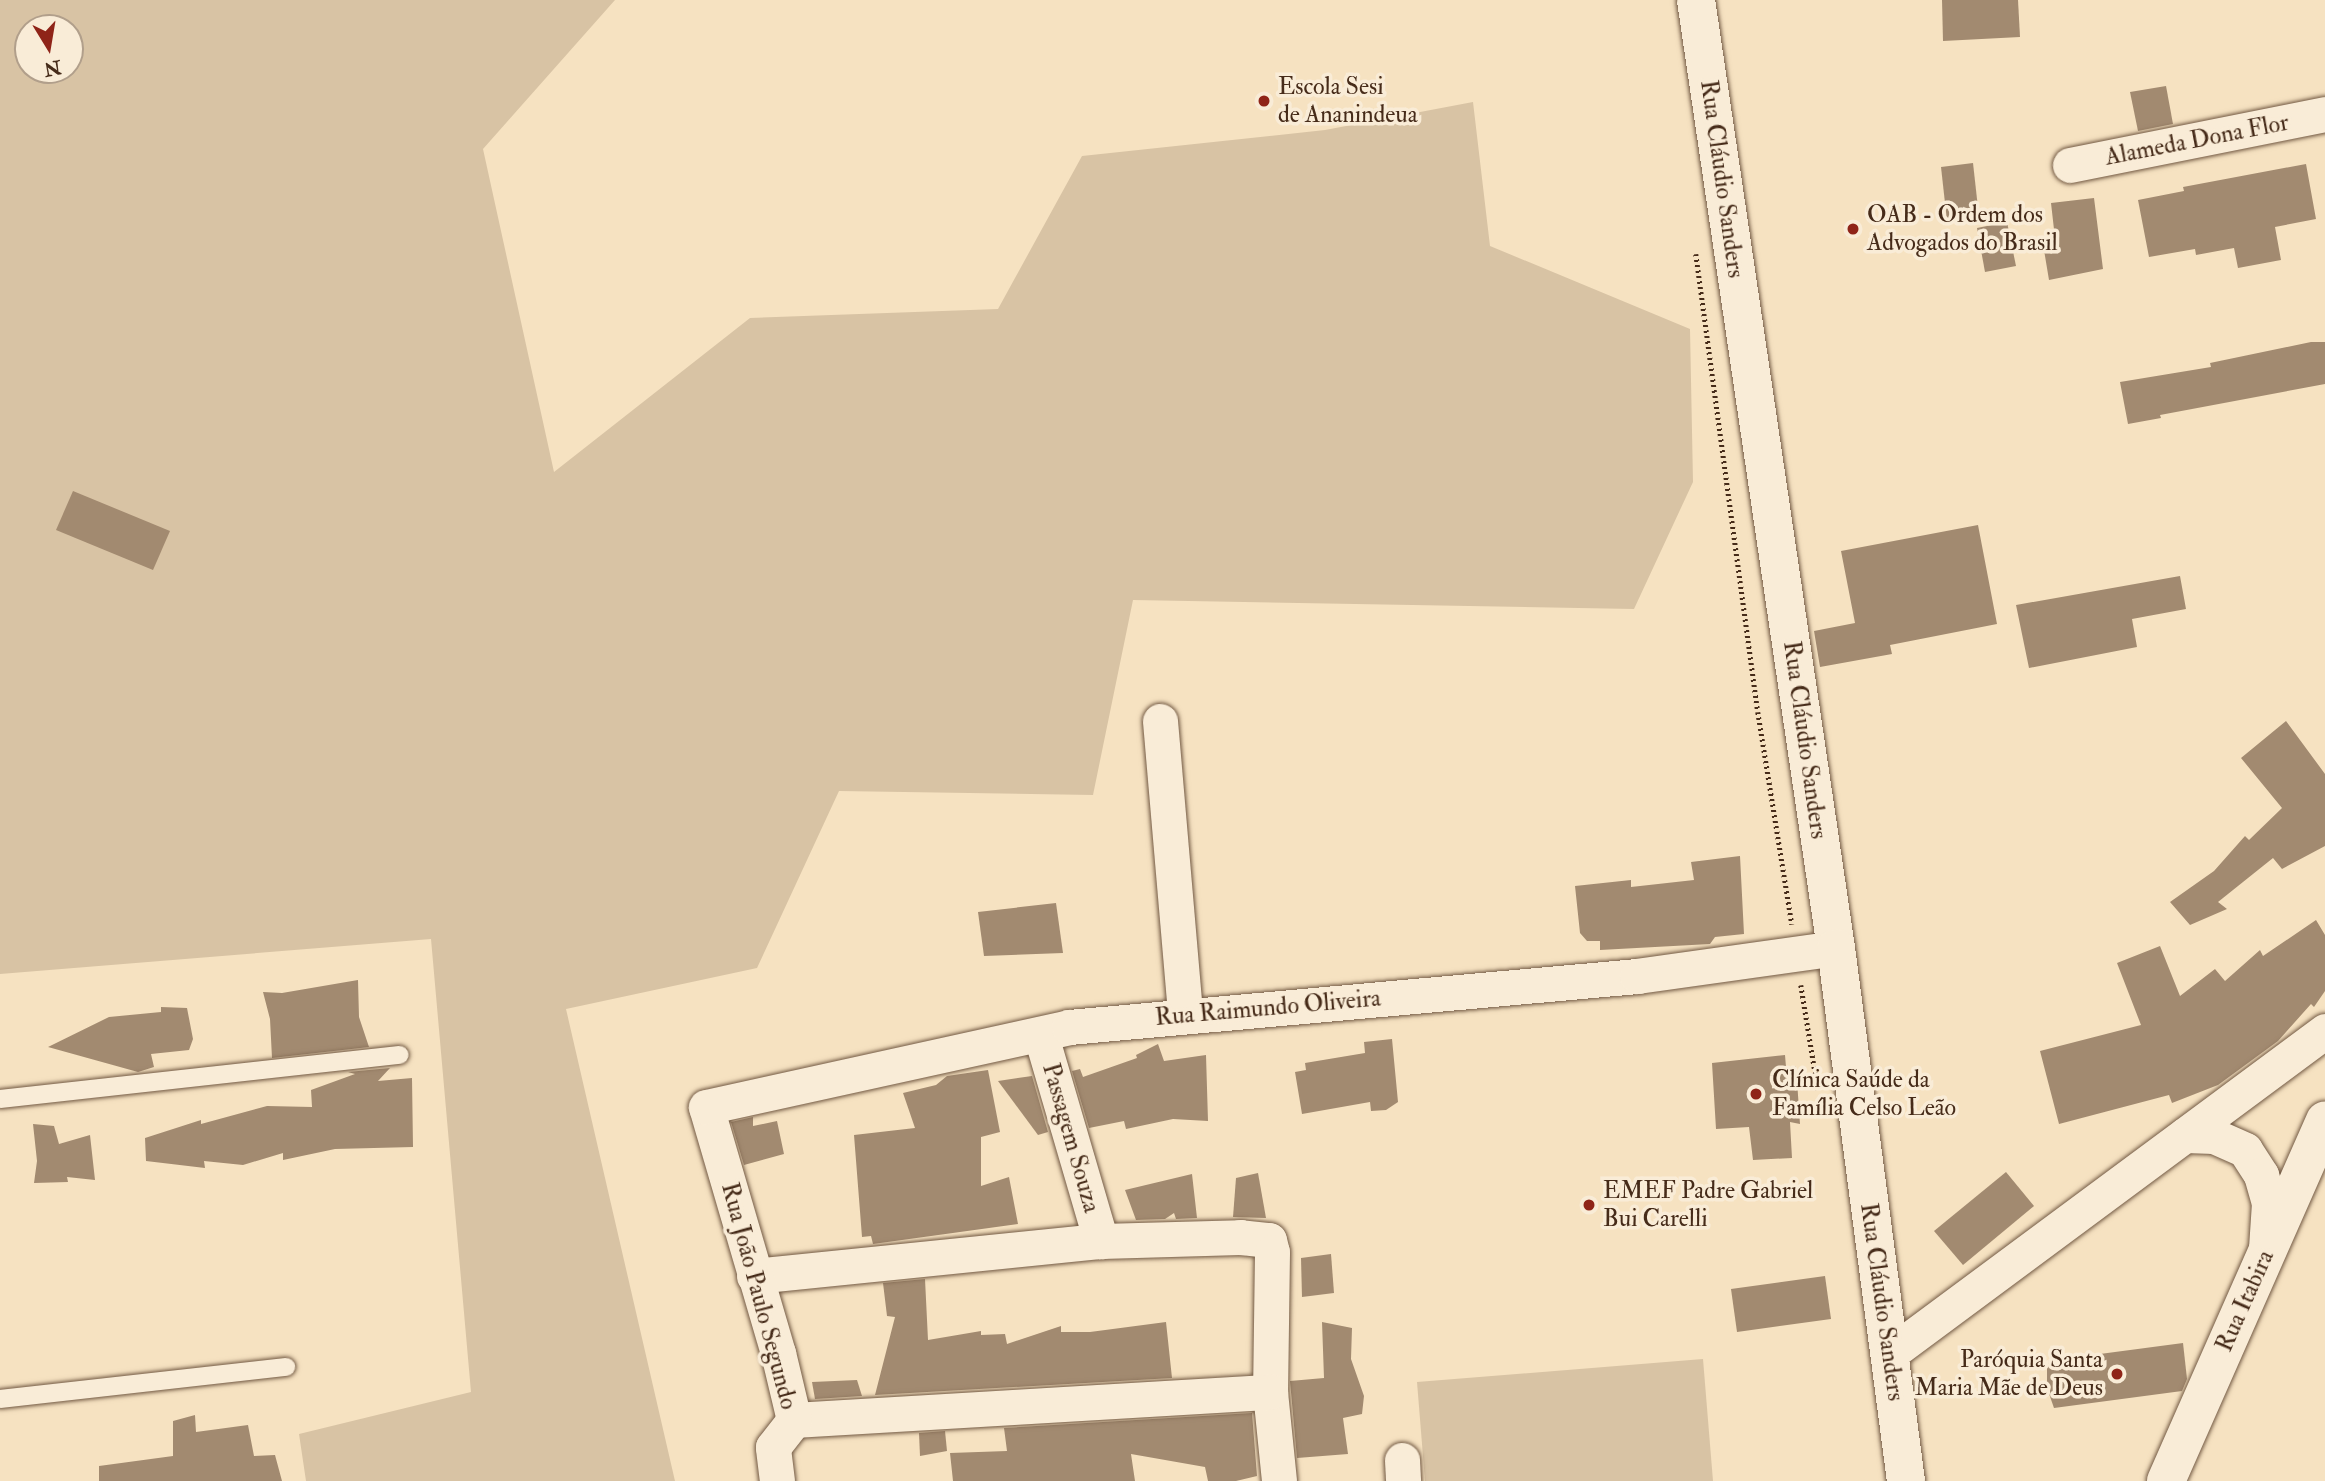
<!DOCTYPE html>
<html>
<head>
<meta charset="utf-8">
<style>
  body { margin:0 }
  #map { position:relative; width:2325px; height:1481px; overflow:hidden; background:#f6e2c1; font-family:"IM FELL Double Pica",serif }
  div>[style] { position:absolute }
  .green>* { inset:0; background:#d8c3a4 }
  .building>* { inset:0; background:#a28a70 }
  .path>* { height:4.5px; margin-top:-2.25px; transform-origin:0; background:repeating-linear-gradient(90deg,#462b19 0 2px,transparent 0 5.5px) }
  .roads { filter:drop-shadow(0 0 2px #725943) drop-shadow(0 0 2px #725943) }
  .lane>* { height:18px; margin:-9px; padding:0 9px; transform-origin:9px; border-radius:9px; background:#f9ecd7 }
  .street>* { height:35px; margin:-17.5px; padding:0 17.5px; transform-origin:17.5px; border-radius:17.5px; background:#f9ecd7 }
  .secondary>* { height:38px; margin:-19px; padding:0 19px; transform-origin:19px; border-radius:19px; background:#f9ecd7 }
  .dots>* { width:19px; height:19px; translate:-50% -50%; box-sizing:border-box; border:4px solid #f9ecd7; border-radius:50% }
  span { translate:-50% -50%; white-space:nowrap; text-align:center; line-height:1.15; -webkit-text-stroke:7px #f9ecd7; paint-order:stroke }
  .poi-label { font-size:24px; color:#462b19 }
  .left { translate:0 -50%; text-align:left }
  .right { translate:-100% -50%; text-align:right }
  .street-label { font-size:24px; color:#462b19 }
  .north { position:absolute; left:14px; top:14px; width:70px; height:70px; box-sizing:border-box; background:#f9ecd7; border:2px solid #b19f8b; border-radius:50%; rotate:169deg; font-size:19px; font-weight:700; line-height:28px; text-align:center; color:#462b19 }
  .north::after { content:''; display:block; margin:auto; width:24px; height:32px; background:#8f2418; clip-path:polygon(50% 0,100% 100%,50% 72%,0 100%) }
</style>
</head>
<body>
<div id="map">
  <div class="green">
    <i style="clip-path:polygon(evenodd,0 0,615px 0,483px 149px,554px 472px,750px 318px,998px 309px,1082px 156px,1325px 130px,1473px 102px,1490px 246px,1690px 329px,1693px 482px,1634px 609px,1133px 600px,1093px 795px,839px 791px,757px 968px,566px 1009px,675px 1481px,306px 1481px,299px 1434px,471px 1392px,431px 939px,0 974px,0 0,28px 28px,70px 28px,70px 70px,28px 70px,28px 28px)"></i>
    <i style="clip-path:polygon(1703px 1359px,1713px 1481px,1425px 1481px,1417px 1382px)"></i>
  </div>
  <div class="building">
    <i style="clip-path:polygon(1942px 0,2018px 0,2020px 37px,1943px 41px)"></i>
    <i style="clip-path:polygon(2166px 86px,2173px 124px,2138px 131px,2130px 92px)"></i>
    <i style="clip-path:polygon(1973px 163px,1979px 217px,1947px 221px,1941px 167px)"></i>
    <i style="clip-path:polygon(2306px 164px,2316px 219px,2275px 227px,2281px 260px,2238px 268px,2234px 248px,2196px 255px,2195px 249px,2149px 257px,2138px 200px,2184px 191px,2183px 187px)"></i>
    <i style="clip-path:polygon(2094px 198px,2103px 269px,2049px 280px,2044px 250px,2056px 247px,2051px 203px)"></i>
    <i style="clip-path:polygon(2007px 222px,2016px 266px,1985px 272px,1977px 228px)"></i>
    <i style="clip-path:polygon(2311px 342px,2325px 342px,2325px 384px,2160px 415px,2161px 418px,2128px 424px,2120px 382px,2211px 367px,2210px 363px)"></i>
    <i style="clip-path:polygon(73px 491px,170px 531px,153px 570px,56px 530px)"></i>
    <i style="clip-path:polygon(1978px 525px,1997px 624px,1890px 645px,1892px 654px,1820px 667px,1814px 631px,1855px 623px,1841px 551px)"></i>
    <i style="clip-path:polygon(2180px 576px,2186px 609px,2132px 619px,2137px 647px,2029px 668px,2016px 605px)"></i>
    <i style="clip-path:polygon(2286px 721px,2325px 774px,2325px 846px,2282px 869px,2273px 858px,2218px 902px,2227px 909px,2190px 925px,2170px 902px,2214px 871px,2245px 836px,2249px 840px,2282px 808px,2241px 758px)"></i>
    <i style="clip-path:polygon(1740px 856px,1744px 934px,1715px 937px,1710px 944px,1600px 950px,1600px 941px,1587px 941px,1580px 933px,1575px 886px,1631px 880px,1631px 887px,1694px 880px,1691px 862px)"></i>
    <i style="clip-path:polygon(1056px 903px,1063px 953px,984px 956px,978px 912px)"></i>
    <i style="clip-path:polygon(2316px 920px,2325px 935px,2325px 991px,2314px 1007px,2311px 1004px,2278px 1041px,2218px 1085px,2172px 1103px,2169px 1095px,2059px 1124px,2040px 1051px,2141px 1025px,2117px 963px,2160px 946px,2180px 996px,2215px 969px,2225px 981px,2260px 950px,2263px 956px)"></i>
    <i style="clip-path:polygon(358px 980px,359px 1017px,369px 1047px,272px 1058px,270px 1019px,263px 992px,282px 993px)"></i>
    <i style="clip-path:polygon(161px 1007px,187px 1008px,193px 1039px,189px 1050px,151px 1054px,154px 1067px,138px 1072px,48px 1047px,109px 1017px,161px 1012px)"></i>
    <i style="clip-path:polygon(1392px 1039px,1398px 1102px,1386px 1110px,1371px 1111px,1370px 1102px,1302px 1114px,1295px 1072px,1306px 1070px,1305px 1063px,1365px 1053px,1364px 1042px)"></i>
    <i style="clip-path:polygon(1158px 1044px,1164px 1061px,1206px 1055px,1208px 1121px,1173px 1119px,1126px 1129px,1124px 1121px,1089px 1128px,1072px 1071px,1080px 1069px,1083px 1077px,1137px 1058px,1136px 1055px)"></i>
    <i style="clip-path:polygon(1785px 1055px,1786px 1067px,1796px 1066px,1800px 1124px,1790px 1122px,1792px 1158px,1753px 1160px,1749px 1127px,1716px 1129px,1712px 1063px)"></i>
    <i style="clip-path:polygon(390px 1068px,378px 1081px,412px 1078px,413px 1147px,335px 1149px,283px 1160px,283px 1153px,243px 1165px,204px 1161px,205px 1168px,146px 1161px,145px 1138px,201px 1120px,201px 1124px,267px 1106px,312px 1107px,311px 1090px,355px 1074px,348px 1072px)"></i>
    <i style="clip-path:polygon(988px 1070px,1000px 1132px,981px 1137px,981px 1186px,1009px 1177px,1018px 1224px,873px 1244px,871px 1236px,862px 1237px,854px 1135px,915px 1128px,903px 1093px,936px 1085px,947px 1076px)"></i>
    <i style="clip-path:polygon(1032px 1076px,1048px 1132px,1038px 1135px,998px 1081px)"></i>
    <i style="clip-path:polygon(753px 1117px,753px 1126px,777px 1121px,784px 1154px,744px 1165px,731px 1122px)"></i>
    <i style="clip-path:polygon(33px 1124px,54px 1126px,59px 1144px,90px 1135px,95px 1180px,67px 1177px,68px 1182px,34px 1183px,37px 1161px)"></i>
    <i style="clip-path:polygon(2006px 1172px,2034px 1206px,1963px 1265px,1934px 1231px)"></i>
    <i style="clip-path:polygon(1258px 1173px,1266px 1218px,1233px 1217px,1236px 1178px)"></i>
    <i style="clip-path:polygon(1192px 1174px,1197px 1218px,1176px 1219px,1174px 1213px,1165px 1219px,1136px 1220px,1125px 1190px)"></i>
    <i style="clip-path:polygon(1331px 1254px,1334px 1293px,1302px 1297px,1301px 1258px)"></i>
    <i style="clip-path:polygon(1825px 1276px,1831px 1319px,1737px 1332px,1731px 1289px)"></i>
    <i style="clip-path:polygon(925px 1279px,928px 1340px,981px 1331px,981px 1335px,1005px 1334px,1007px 1344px,1061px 1326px,1061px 1332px,1090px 1332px,1166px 1322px,1172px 1378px,875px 1395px,895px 1317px,887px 1316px,883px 1283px)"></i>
    <i style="clip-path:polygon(1322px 1322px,1352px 1328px,1351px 1359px,1364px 1396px,1362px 1414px,1343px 1418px,1348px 1454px,1297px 1458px,1290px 1381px,1324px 1378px)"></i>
    <i style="clip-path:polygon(2183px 1343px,2187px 1379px,2182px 1391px,2054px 1408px,2047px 1388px,2047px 1361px)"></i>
    <i style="clip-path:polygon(857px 1380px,862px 1396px,815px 1399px,812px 1382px)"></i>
    <i style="clip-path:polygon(1252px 1413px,1257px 1476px,1236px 1481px,1208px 1481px,1205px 1467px,1131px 1454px,1135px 1481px,953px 1481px,950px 1453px,1007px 1451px,1004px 1428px)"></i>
    <i style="clip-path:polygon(195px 1415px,196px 1432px,248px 1425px,254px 1456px,275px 1455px,282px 1481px,99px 1481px,99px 1466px,173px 1456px,173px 1421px)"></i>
    <i style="clip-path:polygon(945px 1431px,947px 1451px,920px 1456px,919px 1433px)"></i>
  </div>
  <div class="path">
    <i style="left:1696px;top:254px;width:462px;rotate:82.3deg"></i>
    <i style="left:1758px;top:712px;width:215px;rotate:80.9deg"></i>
    <i style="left:1801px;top:985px;width:106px;rotate:80.8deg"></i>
  </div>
  <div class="roads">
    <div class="lane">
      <i style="left:0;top:1099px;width:402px;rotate:-6.3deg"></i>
      <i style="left:0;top:1399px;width:288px;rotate:-6.4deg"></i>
    </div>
    <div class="street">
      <i style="left:2070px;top:165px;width:260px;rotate:-11.3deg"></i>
      <i style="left:1160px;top:721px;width:295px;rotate:85.1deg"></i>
      <i style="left:1041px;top:1036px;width:214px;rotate:73.7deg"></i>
      <i style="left:2185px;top:1135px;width:29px;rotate:2deg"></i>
      <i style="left:2214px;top:1136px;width:34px;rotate:24deg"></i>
      <i style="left:2245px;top:1150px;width:30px;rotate:57deg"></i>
      <i style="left:2261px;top:1175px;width:29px;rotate:74deg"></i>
      <i style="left:2269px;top:1203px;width:45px;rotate:93.8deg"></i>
      <i style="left:754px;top:1276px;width:349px;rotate:-5.8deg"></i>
      <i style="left:1101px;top:1241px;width:139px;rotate:-1.6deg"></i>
      <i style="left:1240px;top:1237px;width:29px;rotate:6deg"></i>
      <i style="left:1269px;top:1240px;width:12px;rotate:76deg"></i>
      <i style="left:1272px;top:1252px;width:140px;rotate:90.8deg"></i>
      <i style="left:1270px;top:1392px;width:89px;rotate:84.2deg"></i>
      <i style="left:1888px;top:1355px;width:544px;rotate:-36.55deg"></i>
      <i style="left:794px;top:1420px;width:477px;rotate:-3.4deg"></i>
      <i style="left:1402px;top:1460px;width:21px;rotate:87deg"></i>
      <i style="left:777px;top:1481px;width:34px;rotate:-97deg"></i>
      <i style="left:773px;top:1447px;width:34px;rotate:-52deg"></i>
      <i style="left:794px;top:1420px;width:69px;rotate:-103.4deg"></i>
      <i style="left:778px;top:1353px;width:256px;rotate:-106.3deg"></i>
      <i style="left:706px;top:1107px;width:372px;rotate:-12.4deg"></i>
      <i style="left:1069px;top:1027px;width:570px;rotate:-5.13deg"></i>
      <i style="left:1637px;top:976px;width:201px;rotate:-8deg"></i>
    </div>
    <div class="secondary">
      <i style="left:1696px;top:0;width:958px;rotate:81.6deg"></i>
      <i style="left:1836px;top:948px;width:538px;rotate:82.52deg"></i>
      <i style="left:2166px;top:1481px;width:394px;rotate:-66.2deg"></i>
    </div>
  </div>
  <div class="dots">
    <i style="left:1264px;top:101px;background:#8f2418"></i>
    <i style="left:1853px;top:229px;background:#8f2418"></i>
    <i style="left:1756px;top:1094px;background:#8f2418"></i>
    <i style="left:1589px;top:1205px;background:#8f2418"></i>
    <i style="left:2117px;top:1374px;background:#8f2418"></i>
  </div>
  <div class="poi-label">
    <span class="left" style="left:1278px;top:101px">Escola Sesi<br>de Ananindeua</span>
    <span class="left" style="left:1867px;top:229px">OAB - Ordem dos<br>Advogados do Brasil</span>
    <span class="left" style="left:1772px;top:1094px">Clínica Saúde da<br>Família Celso Leão</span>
    <span class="left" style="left:1603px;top:1205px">EMEF Padre Gabriel<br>Bui Carelli</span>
    <span class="right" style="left:2103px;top:1374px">Paróquia Santa<br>Maria Mãe de Deus</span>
  </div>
  <div class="street-label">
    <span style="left:2197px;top:140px;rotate:-11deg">Alameda Dona Flor</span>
    <span style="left:1722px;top:179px;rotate:82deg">Rua Cláudio Sanders</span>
    <span style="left:1805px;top:740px;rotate:82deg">Rua Cláudio Sanders</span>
    <span style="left:1268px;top:1008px;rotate:-5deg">Rua Raimundo Oliveira</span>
    <span style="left:1071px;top:1138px;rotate:74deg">Passagem Souza</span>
    <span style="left:759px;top:1296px;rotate:75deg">Rua João Paulo Segundo</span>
    <span style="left:2245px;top:1301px;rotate:-66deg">Rua Itabira</span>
    <span style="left:1882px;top:1302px;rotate:82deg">Rua Cláudio Sanders</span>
  </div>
  <div class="north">N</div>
</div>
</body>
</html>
